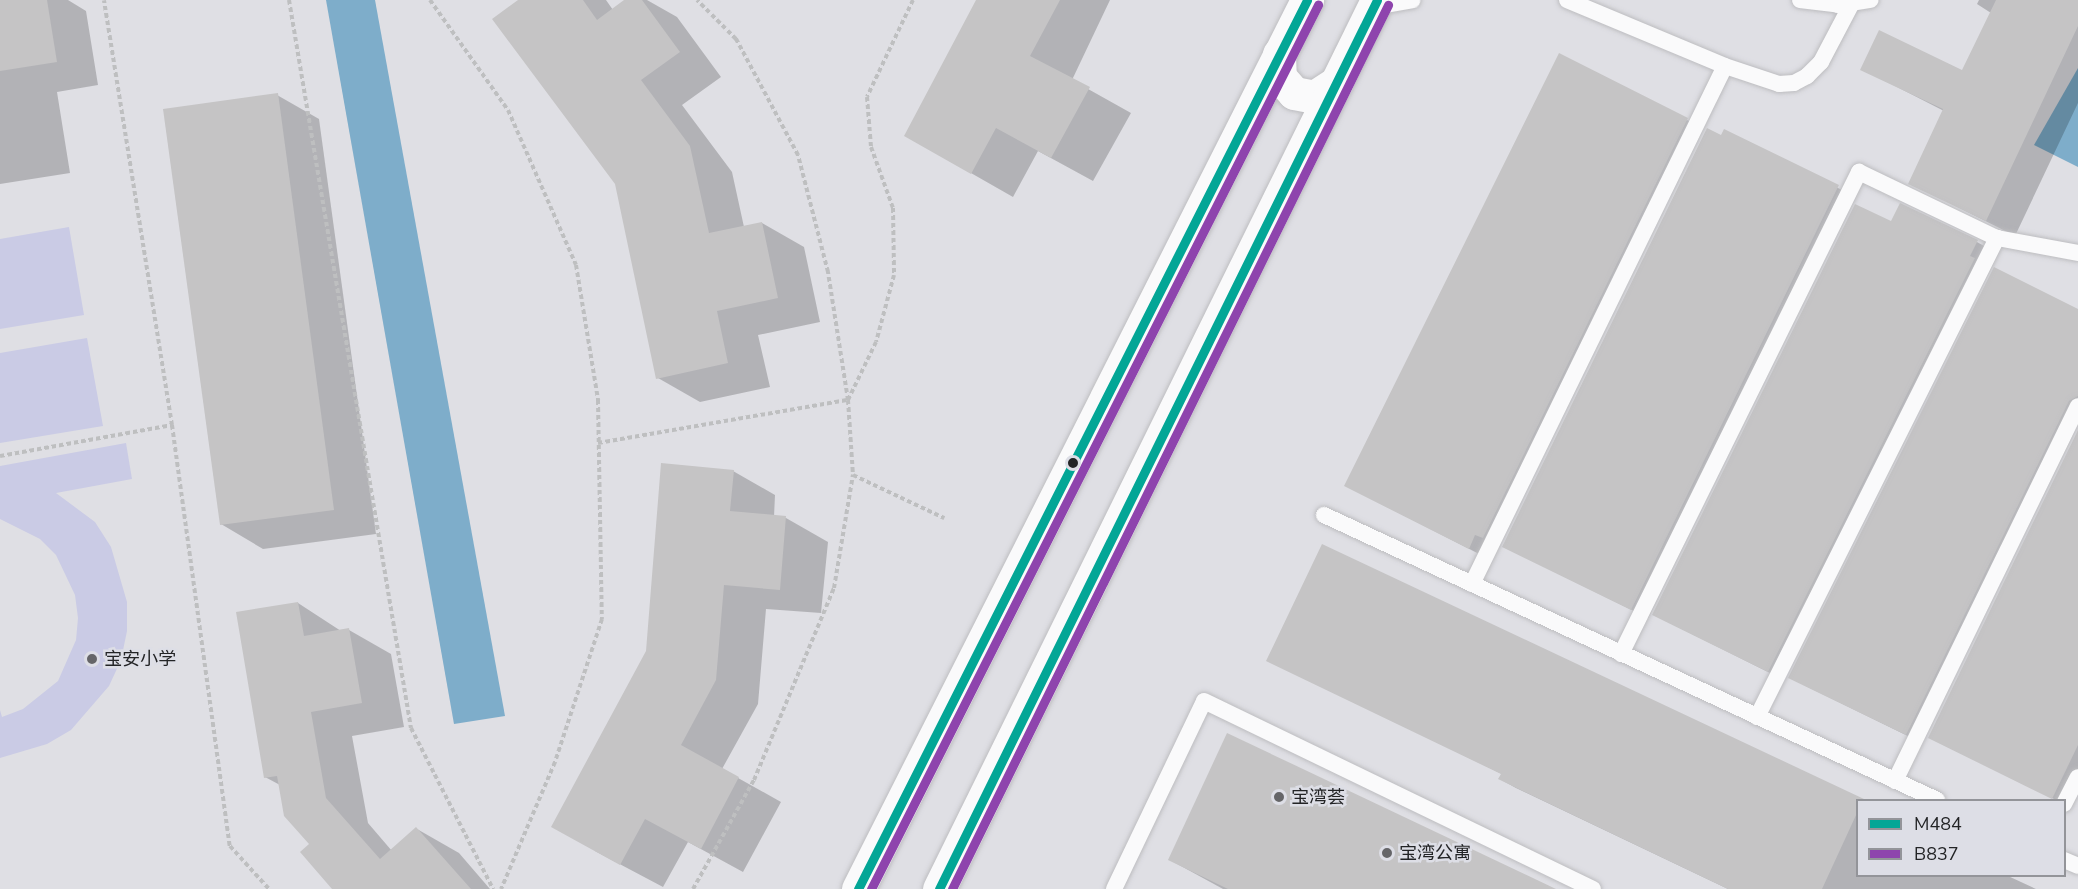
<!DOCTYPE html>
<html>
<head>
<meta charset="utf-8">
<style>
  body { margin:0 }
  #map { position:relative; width:2078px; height:889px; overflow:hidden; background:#dfdfe4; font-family:"Nunito Sans","Noto Sans SC",sans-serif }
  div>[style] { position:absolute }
  .green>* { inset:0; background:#cacbe5 }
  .water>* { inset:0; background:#7eadca }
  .shadow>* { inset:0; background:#0003 }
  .building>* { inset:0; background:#c5c4c5 }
  .path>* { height:4px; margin-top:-2px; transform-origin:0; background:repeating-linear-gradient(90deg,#bebfc0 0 4.5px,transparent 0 7.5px) }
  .roads { filter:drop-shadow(0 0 2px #bdbdc0) drop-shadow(0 0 2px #bdbdc0) }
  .service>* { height:16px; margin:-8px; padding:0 8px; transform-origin:8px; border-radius:8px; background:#fafafb }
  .secondary>* { height:33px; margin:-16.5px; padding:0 16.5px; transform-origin:16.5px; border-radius:16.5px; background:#fafafb }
  .bus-1>* { height:9px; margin:-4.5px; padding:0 4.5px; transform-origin:4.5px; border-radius:4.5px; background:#03a696 }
  .bus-2>* { height:9px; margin:-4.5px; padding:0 4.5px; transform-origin:4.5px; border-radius:4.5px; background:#8e44ad }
  .dots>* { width:16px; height:16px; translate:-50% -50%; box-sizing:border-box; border:3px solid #dddee6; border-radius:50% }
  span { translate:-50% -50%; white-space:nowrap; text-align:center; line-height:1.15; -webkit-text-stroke:5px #dddee6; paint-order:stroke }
  .poi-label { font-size:18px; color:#232426 }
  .left { translate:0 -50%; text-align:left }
  .legend { position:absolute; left:1856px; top:799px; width:210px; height:78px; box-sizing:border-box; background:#dddee6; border:2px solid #939499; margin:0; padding:8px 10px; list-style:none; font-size:18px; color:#232426 }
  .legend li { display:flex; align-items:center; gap:12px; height:30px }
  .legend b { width:30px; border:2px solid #939499 }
</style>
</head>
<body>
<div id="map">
  <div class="green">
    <i style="clip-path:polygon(69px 227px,84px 315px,0 329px,0 239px)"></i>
    <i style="clip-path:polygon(87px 338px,103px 426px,0 443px,0 353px)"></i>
    <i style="clip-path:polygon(126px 443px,132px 479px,56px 493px,95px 522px,111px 547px,127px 602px,127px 631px,121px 660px,109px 686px,71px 730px,47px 744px,0 758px,0 710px,2px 717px,23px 709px,58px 681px,76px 640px,78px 618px,75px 595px,56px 555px,40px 539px,0 519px,0 466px)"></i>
  </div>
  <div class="water">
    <i style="clip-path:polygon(326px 0,375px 0,505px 716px,454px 724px)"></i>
    <i style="clip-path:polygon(2078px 68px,2078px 167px,2034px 145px)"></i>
  </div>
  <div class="shadow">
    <i style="clip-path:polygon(0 0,68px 0,86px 11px,98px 85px,57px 92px,70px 173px,0 184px)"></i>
    <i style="clip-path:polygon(520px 0,606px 0,613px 10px,626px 0,647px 0,677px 17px,721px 77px,682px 105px,732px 172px,744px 227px,762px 223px,804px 247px,820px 322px,758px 335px,770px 387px,700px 402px,658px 378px,616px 184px)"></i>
    <i style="clip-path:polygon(978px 0,1110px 0,1072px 80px,1131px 113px,1093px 181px,1038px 151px,1013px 197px,906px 136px)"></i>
    <i style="clip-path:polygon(1979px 0,2078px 0,2078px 103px,2015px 236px,1910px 183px,1944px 111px,1862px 69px,1963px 72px,1991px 13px,1977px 4px)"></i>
    <i style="clip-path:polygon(277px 95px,319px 119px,376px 534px,263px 549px,221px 524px)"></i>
    <i style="clip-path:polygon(1687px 120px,1703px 129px,1485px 557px,1362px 494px)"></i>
    <i style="clip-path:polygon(1724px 131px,1854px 196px,1648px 618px,1504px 547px)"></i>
    <i style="clip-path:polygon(1892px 223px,1977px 242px,1993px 251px,1784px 680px,1670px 623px)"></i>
    <i style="clip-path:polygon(2078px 311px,2078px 424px,1922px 743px,1806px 686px)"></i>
    <i style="clip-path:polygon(2078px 433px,2078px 793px,2056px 800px,1946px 746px)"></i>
    <i style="clip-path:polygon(733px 471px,775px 495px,774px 517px,786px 518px,828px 542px,821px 613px,766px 609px,758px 704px,722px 769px,781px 802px,743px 872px,688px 842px,663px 887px,595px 851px,647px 651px)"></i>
    <i style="clip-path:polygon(1322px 546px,1864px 800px,1858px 800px,1858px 876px,2008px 876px,2036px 889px,1728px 889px,1516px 788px,1500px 779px,1502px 774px,1268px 660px)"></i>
    <i style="clip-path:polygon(298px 603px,341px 631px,349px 630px,391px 654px,404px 727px,352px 736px,368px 823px,392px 851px,417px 829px,459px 853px,490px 889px,334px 889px,280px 785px,265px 777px)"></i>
    <i style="clip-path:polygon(1170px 860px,1552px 889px,1223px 889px)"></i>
  </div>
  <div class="building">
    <i style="clip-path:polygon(0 0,47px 0,57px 62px,0 71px)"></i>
    <i style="clip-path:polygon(518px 0,583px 0,597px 20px,624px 0,642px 0,680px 52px,641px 80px,690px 146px,709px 233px,762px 222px,778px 298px,717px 311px,728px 363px,656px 379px,615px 184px,492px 19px)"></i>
    <i style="clip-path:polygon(976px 0,1060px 0,1030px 56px,1090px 87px,1051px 158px,996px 128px,971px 174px,904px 136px)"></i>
    <i style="clip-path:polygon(1996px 0,2078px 0,2078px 26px,1986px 221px,1908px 184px,1943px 109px,1860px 70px,1879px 30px,1962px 70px)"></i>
    <i style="clip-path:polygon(1559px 53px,1688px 118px,1483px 538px,1475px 535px,1469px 549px,1344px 486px)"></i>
    <i style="clip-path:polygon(278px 93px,334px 510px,220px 525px,163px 109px)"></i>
    <i style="clip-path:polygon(1707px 128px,1721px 135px,1724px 129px,1839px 185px,1631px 610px,1502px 547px)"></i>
    <i style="clip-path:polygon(1900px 203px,1978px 240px,1970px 256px,1975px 258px,1768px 672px,1652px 615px,1855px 204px,1891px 221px)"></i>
    <i style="clip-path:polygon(1994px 267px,2078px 309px,2078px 396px,2069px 401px,1906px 735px,1788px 678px)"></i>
    <i style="clip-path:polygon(2078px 430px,2078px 745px,2052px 799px,1928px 738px)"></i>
    <i style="clip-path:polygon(661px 463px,734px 470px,730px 511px,786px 516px,780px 590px,724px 585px,716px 680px,681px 745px,739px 777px,701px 849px,645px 819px,620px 865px,551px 827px,646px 651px)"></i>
    <i style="clip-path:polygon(1322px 544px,1864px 799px,1857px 801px,1857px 813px,1822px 889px,1728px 889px,1498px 779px,1501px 774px,1266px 661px)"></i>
    <i style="clip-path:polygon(298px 602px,304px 636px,349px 628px,362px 703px,311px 712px,326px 798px,380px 859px,416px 827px,471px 889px,332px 889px,300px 852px,309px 844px,284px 816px,277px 776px,264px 778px,236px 612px)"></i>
    <i style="clip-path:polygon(1227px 733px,1556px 889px,1228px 889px,1168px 860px)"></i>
  </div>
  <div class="path">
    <i style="left:289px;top:0;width:738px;rotate:80.49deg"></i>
    <i style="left:411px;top:728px;width:181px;rotate:63deg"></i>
    <i style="left:430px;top:0;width:135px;rotate:54.7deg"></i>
    <i style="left:508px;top:110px;width:169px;rotate:66.3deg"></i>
    <i style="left:576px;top:265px;width:137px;rotate:80.7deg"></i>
    <i style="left:598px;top:400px;width:219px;rotate:89deg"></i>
    <i style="left:602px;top:619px;width:151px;rotate:108.2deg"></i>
    <i style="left:555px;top:762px;width:138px;rotate:113deg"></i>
    <i style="left:913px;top:0;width:107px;rotate:115.4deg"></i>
    <i style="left:867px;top:97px;width:50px;rotate:85.4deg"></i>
    <i style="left:871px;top:147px;width:65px;rotate:70.2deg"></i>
    <i style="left:893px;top:208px;width:67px;rotate:89.1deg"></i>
    <i style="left:894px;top:275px;width:69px;rotate:105deg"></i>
    <i style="left:876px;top:342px;width:64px;rotate:115.8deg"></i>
    <i style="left:848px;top:400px;width:75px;rotate:86.2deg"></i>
    <i style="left:853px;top:475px;width:101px;rotate:25.3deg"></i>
    <i style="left:172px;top:425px;width:425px;rotate:82.2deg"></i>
    <i style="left:230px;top:846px;width:58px;rotate:47.8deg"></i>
    <i style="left:598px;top:443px;width:254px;rotate:-9.8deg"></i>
    <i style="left:848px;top:400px;width:130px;rotate:-98.9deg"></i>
    <i style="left:828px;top:272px;width:121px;rotate:-104.4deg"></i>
    <i style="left:798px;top:155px;width:132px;rotate:-118.1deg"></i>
    <i style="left:736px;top:39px;width:55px;rotate:-135deg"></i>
    <i style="left:0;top:456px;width:175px;rotate:-10.2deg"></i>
    <i style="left:172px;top:425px;width:430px;rotate:-99.1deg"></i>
    <i style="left:693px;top:889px;width:125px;rotate:-60.8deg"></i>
    <i style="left:754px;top:780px;width:208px;rotate:-67.4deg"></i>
    <i style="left:834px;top:588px;width:115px;rotate:-80.5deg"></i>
  </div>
  <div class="roads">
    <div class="service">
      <i style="left:1567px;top:0;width:171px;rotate:22.7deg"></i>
      <i style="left:1725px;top:66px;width:57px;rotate:18.4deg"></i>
      <i style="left:1779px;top:84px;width:15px;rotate:-4deg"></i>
      <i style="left:1794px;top:83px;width:15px;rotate:-28deg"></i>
      <i style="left:1807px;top:76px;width:20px;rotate:-45deg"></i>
      <i style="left:1821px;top:62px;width:67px;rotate:-62.3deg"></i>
      <i style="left:1800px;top:0;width:38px;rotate:7deg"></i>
      <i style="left:1838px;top:5px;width:33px;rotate:-9deg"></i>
      <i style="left:1374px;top:7px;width:39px;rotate:-10deg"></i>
      <i style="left:1324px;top:515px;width:676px;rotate:24.93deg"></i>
      <i style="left:1472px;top:584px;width:576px;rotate:-63.97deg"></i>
      <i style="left:1621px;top:654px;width:538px;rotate:-63.72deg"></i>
      <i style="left:1859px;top:172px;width:153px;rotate:25.6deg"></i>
      <i style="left:1997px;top:238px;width:82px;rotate:10.5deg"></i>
      <i style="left:1757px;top:717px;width:536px;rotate:-63.39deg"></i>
      <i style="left:1895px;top:781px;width:417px;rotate:-64deg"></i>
      <i style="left:2064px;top:804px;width:30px;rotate:-63deg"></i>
      <i style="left:2064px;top:860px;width:15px;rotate:23deg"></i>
      <i style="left:1114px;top:889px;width:208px;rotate:-64.4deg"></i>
      <i style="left:1204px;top:701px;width:432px;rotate:25.8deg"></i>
    </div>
    <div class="secondary">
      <i style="left:1279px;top:54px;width:23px;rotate:88deg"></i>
      <i style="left:1280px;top:77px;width:21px;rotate:49deg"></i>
      <i style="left:1294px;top:93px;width:20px;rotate:11deg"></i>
      <i style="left:1314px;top:97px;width:27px;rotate:-33deg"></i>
      <i style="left:858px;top:889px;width:996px;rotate:-63.2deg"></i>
      <i style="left:939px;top:889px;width:991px;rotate:-63.77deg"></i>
    </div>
  </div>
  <div class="bus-1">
    <i style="left:858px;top:889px;width:996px;rotate:-63.2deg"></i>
    <i style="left:939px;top:889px;width:991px;rotate:-63.77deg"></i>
  </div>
  <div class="bus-2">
    <i style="left:871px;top:889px;width:991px;rotate:-63.18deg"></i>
    <i style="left:952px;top:889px;width:986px;rotate:-63.75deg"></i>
  </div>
  <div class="dots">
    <i style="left:1073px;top:463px;background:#232426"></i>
    <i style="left:92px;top:659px;background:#656568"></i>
    <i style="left:1279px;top:797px;background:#656568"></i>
    <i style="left:1387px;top:853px;background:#656568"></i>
  </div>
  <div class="poi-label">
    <span class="left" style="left:104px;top:659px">宝安小学</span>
    <span class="left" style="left:1291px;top:797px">宝湾荟</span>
    <span class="left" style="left:1399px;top:853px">宝湾公寓</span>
  </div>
  <ul class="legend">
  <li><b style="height:8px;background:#03a696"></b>M484</li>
  <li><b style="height:8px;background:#8e44ad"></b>B837</li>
  </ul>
</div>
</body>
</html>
